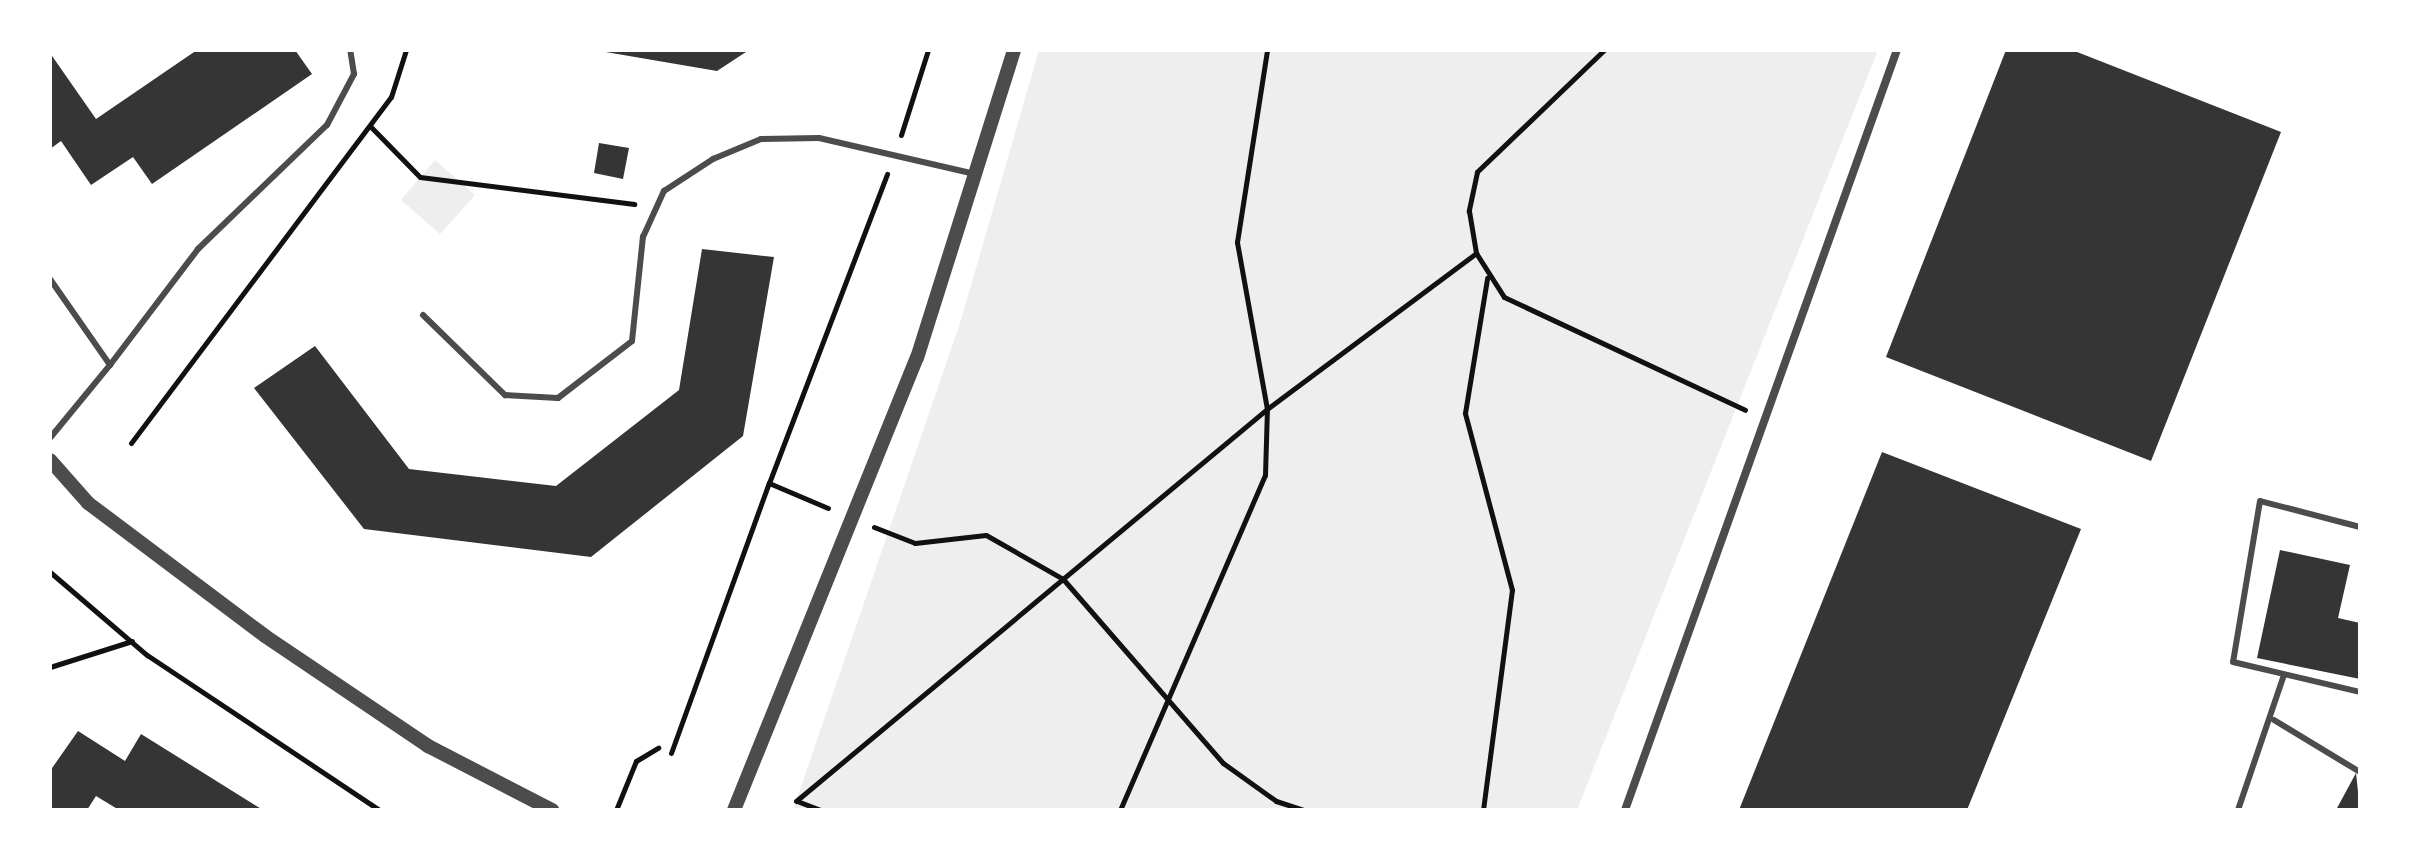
<!DOCTYPE html>
<html>
<head>
<meta charset="utf-8">
<style>
  body { margin:0 }
  #map { position:relative; width:2410px; height:860px; overflow:hidden; background:#fff; font-family:"Source Sans 3",sans-serif }
  div>[style] { position:absolute }
  .green>* { inset:0; background:#eee }
  .building>* { inset:0; background:#353535 }
  .path>* { height:5px; margin:-2.5px; padding:0 2.5px; transform-origin:2.5px; border-radius:2.5px; background:#111 }
  .service>* { height:6px; margin:-3px; padding:0 3px; transform-origin:3px; border-radius:3px; background:#4c4c4c }
  .minor>* { height:8px; margin:-4px; padding:0 4px; transform-origin:4px; border-radius:4px; background:#4c4c4c }
  .tertiary>* { height:14px; margin:-7px; padding:0 7px; transform-origin:7px; border-radius:7px; background:#4c4c4c }
  span { translate:-50% -50%; white-space:nowrap; text-align:center; line-height:1.15; -webkit-text-stroke:6px #fff; paint-order:stroke }
  .frame { position:absolute; inset:0; border:52px solid #fff; pointer-events:none }
</style>
</head>
<body>
<div id="map">
  <div class="green">
    <i style="clip-path:polygon(1039px 50px,1878px 50px,1577px 810px,793px 810px,961px 320px)"></i>
    <i style="clip-path:polygon(435px 160px,475px 195px,440px 234px,401px 200px)"></i>
  </div>
  <div class="building">
    <i style="clip-path:polygon(197px 50px,295px 50px,312px 74px,152px 184px,133px 157px,91px 185px,61px 141px,50px 149px,50px 53px,96px 119px)"></i>
    <i style="clip-path:polygon(594px 50px,749px 50px,717px 71px)"></i>
    <i style="clip-path:polygon(2006px 50px,2072px 50px,2281px 132px,2151px 461px,1886px 357px)"></i>
    <i style="clip-path:polygon(599px 143px,629px 148px,623px 179px,594px 173px)"></i>
    <i style="clip-path:polygon(702px 249px,774px 257px,743px 436px,591px 557px,364px 529px,254px 388px,315px 346px,409px 469px,556px 486px,679px 390px)"></i>
    <i style="clip-path:polygon(1882px 452px,2081px 529px,1967px 810px,1739px 810px)"></i>
    <i style="clip-path:polygon(2280px 550px,2350px 565px,2338px 618px,2360px 623px,2360px 679px,2257px 658px)"></i>
    <i style="clip-path:polygon(78px 731px,125px 761px,141px 734px,263px 810px,119px 810px,96px 796px,87px 810px,50px 810px,50px 771px)"></i>
    <i style="clip-path:polygon(2356px 773px,2360px 810px,2336px 810px)"></i>
  </div>
  <div class="path">
    <i style="left:1604px;top:50px;width:176px;rotate:136.2deg"></i>
    <i style="left:1477px;top:172px;width:40px;rotate:102deg"></i>
    <i style="left:1469px;top:211px;width:43px;rotate:80.5deg"></i>
    <i style="left:1476px;top:253px;width:52px;rotate:57.5deg"></i>
    <i style="left:1504px;top:297px;width:266px;rotate:25.1deg"></i>
    <i style="left:370px;top:126px;width:71px;rotate:45.6deg"></i>
    <i style="left:420px;top:177px;width:216px;rotate:7.2deg"></i>
    <i style="left:901px;top:135px;width:89px;rotate:-72.4deg"></i>
    <i style="left:131px;top:443px;width:433px;rotate:-53.1deg"></i>
    <i style="left:391px;top:97px;width:49px;rotate:-72.3deg"></i>
    <i style="left:769px;top:483px;width:331px;rotate:-69.1deg"></i>
    <i style="left:874px;top:527px;width:44px;rotate:21.3deg"></i>
    <i style="left:915px;top:543px;width:71px;rotate:-6.4deg"></i>
    <i style="left:986px;top:535px;width:89px;rotate:29.7deg"></i>
    <i style="left:1063px;top:579px;width:244px;rotate:49deg"></i>
    <i style="left:1223px;top:763px;width:65px;rotate:35.6deg"></i>
    <i style="left:1276px;top:801px;width:28px;rotate:18deg"></i>
    <i style="left:50px;top:572px;width:128px;rotate:40.6deg"></i>
    <i style="left:147px;top:655px;width:279px;rotate:33.7deg"></i>
    <i style="left:50px;top:667px;width:86px;rotate:-17.6deg"></i>
    <i style="left:671px;top:753px;width:287px;rotate:-70.1deg"></i>
    <i style="left:769px;top:483px;width:64px;rotate:23deg"></i>
    <i style="left:796px;top:801px;width:613px;rotate:-39.77deg"></i>
    <i style="left:1267px;top:409px;width:261px;rotate:-36.7deg"></i>
    <i style="left:797px;top:801px;width:26px;rotate:21deg"></i>
    <i style="left:616px;top:810px;width:53px;rotate:-67.8deg"></i>
    <i style="left:636px;top:761px;width:26px;rotate:-31deg"></i>
    <i style="left:1120px;top:810px;width:365px;rotate:-66.6deg"></i>
    <i style="left:1265px;top:475px;width:66px;rotate:-88.3deg"></i>
    <i style="left:1267px;top:409px;width:170px;rotate:-100.2deg"></i>
    <i style="left:1237px;top:242px;width:194px;rotate:-81.1deg"></i>
    <i style="left:1483px;top:810px;width:222px;rotate:-82.5deg"></i>
    <i style="left:1512px;top:590px;width:183px;rotate:-104.9deg"></i>
    <i style="left:1465px;top:413px;width:137px;rotate:-80.7deg"></i>
  </div>
  <div class="service">
    <i style="left:50px;top:279px;width:105px;rotate:55.1deg"></i>
    <i style="left:110px;top:365px;width:146px;rotate:-52.8deg"></i>
    <i style="left:198px;top:249px;width:179px;rotate:-43.9deg"></i>
    <i style="left:327px;top:125px;width:58px;rotate:-62.1deg"></i>
    <i style="left:354px;top:74px;width:24px;rotate:-99deg"></i>
    <i style="left:423px;top:315px;width:115px;rotate:44.3deg"></i>
    <i style="left:505px;top:395px;width:53px;rotate:3.2deg"></i>
    <i style="left:558px;top:398px;width:93px;rotate:-37.6deg"></i>
    <i style="left:632px;top:341px;width:105px;rotate:-84deg"></i>
    <i style="left:643px;top:237px;width:51px;rotate:-65.5deg"></i>
    <i style="left:664px;top:191px;width:59px;rotate:-33.1deg"></i>
    <i style="left:713px;top:159px;width:52px;rotate:-22.6deg"></i>
    <i style="left:761px;top:139px;width:58px;rotate:-1deg"></i>
    <i style="left:819px;top:138px;width:160px;rotate:13deg"></i>
    <i style="left:50px;top:438px;width:94px;rotate:-50.6deg"></i>
    <i style="left:2360px;top:527px;width:103px;rotate:-165.4deg"></i>
    <i style="left:2260px;top:501px;width:163px;rotate:99.5deg"></i>
    <i style="left:2233px;top:662px;width:130px;rotate:13.3deg"></i>
    <i style="left:2274px;top:720px;width:100px;rotate:31.2deg"></i>
    <i style="left:2238px;top:810px;width:143px;rotate:-71.2deg"></i>
  </div>
  <div class="minor">
    <i style="left:1625px;top:810px;width:807px;rotate:-70.31deg"></i>
  </div>
  <div class="tertiary">
    <i style="left:50px;top:460px;width:57px;rotate:48.5deg"></i>
    <i style="left:88px;top:503px;width:221px;rotate:36.9deg"></i>
    <i style="left:265px;top:636px;width:197px;rotate:34deg"></i>
    <i style="left:428px;top:746px;width:140px;rotate:27.3deg"></i>
    <i style="left:734px;top:810px;width:488px;rotate:-68deg"></i>
    <i style="left:917px;top:358px;width:323px;rotate:-72.5deg"></i>
  </div>
  <div class="frame"></div>
</div>
</body>
</html>
